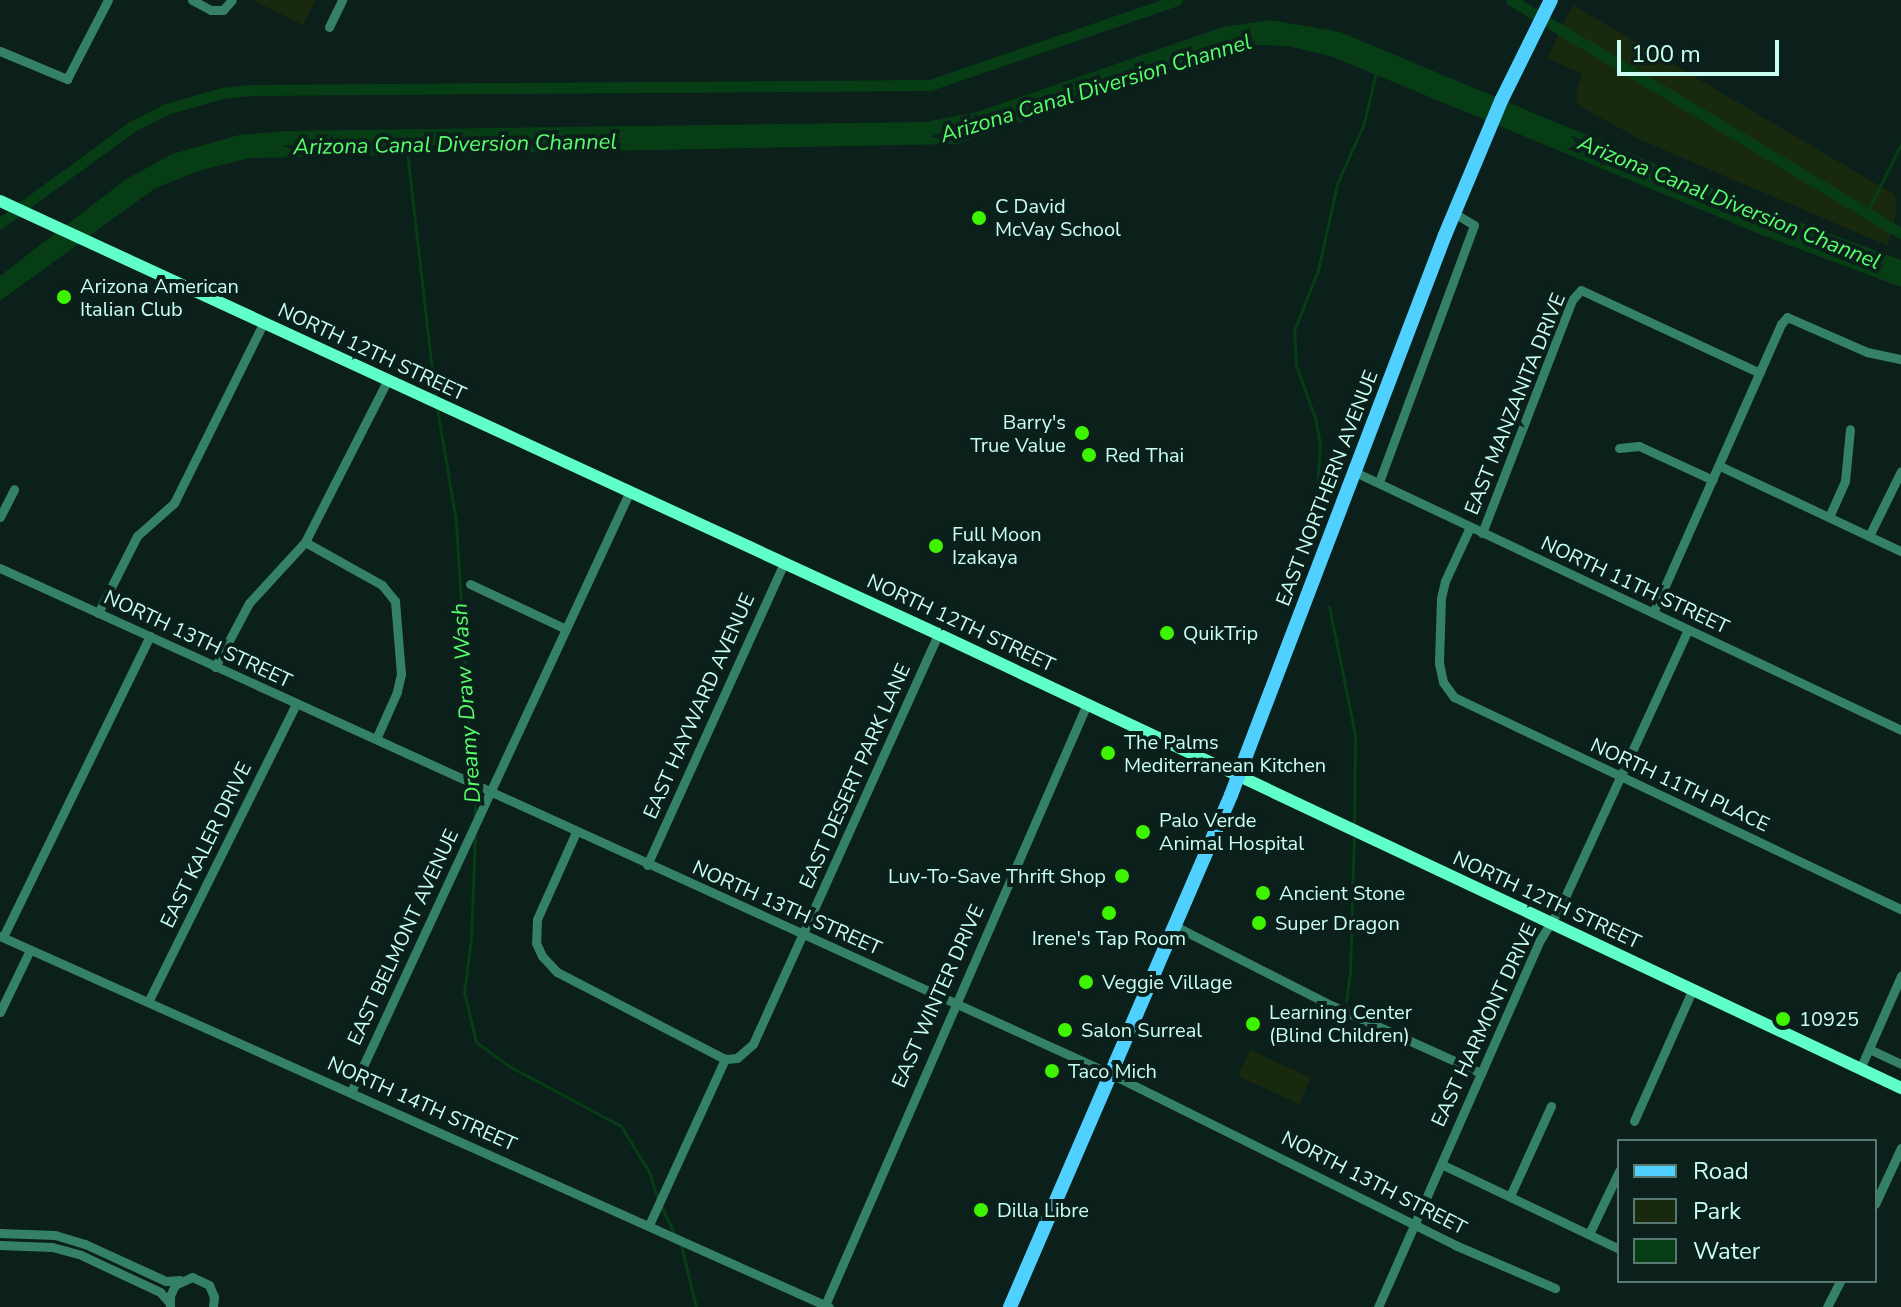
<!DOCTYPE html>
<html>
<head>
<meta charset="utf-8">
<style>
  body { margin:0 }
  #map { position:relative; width:1901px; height:1307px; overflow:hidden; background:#0b1f1b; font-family:"Nunito Sans",sans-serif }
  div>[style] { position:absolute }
  .green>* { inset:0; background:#19290e }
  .water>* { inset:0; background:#063d15 }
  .stream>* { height:3px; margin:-1.5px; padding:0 1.5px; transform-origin:1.5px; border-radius:1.5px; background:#063d15 }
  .canal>* { height:11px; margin:-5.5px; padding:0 5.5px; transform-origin:5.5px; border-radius:5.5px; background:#063d15 }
  .street>* { height:9px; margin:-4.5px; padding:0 4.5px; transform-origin:4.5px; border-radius:4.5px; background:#348168 }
  .secondary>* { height:12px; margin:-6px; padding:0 6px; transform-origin:6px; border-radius:6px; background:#60ffca }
  .primary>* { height:14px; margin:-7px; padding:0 7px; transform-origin:7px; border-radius:7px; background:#50d0ff }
  .dots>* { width:22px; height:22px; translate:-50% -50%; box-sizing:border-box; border:4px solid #0b1f1b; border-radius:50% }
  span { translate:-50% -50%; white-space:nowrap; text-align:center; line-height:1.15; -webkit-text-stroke:8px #0b1f1b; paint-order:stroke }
  .poi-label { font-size:20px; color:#c9fff2 }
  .left { translate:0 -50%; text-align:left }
  .right { translate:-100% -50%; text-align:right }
  .street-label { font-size:20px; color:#c9fff2 }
  .water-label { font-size:22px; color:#57ff69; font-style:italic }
  .legend { position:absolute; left:1617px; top:1139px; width:260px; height:144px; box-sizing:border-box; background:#0b1f1b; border:2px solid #577971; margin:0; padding:10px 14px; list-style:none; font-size:24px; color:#c9fff2 }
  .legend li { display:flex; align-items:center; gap:16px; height:40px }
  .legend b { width:40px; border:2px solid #577971 }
  .scale { position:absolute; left:1617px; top:40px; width:162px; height:36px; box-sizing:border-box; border:4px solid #c9fff2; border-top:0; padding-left:10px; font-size:24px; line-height:28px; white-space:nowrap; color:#c9fff2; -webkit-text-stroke:6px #0b1f1b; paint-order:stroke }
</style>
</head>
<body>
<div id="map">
  <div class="green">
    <i style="clip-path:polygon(252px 0,316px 0,303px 25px)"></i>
    <i style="clip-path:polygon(1573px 5px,1895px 195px,1897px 209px,1888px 246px,1643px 141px,1578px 105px,1576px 90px,1582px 74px,1547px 58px)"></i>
    <i style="clip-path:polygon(1250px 1050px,1311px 1078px,1299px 1104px,1238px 1076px)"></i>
  </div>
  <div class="water">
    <i style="clip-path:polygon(1270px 20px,1340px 32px,1761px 208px,1901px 260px,1901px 287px,1762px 235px,1333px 57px,1288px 46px,1256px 45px,1220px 53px,957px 144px,250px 158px,198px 171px,154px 189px,0 301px,0 276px,125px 180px,172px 154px,239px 135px,286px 131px,925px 122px,977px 112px,1223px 27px)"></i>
  </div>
  <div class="stream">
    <i style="left:407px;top:151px;width:248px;rotate:83.5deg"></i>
    <i style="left:1866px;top:214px;width:78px;rotate:-63.4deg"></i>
    <i style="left:437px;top:408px;width:116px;rotate:80.5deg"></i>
    <i style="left:456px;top:522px;width:222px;rotate:86.6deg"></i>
    <i style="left:469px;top:744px;width:25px;rotate:76deg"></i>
    <i style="left:475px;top:768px;width:50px;rotate:90deg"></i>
    <i style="left:1314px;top:526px;width:81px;rotate:-85.8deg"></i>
    <i style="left:1320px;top:445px;width:27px;rotate:-100deg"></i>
    <i style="left:1315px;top:418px;width:56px;rotate:-109.7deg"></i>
    <i style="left:1296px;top:365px;width:34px;rotate:-93deg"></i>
    <i style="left:1294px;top:331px;width:66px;rotate:-68.5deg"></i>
    <i style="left:1318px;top:270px;width:88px;rotate:-77.5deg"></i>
    <i style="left:1337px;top:184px;width:67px;rotate:-66.1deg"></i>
    <i style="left:1364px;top:123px;width:52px;rotate:-76.8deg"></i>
    <i style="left:1329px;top:606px;width:132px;rotate:78.6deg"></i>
    <i style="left:1355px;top:735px;width:91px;rotate:90.6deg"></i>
    <i style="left:475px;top:834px;width:105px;rotate:92.2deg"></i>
    <i style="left:471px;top:939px;width:53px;rotate:97.5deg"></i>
    <i style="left:464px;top:992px;width:51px;rotate:76.5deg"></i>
    <i style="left:476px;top:1042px;width:41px;rotate:36deg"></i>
    <i style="left:509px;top:1066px;width:127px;rotate:28.2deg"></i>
    <i style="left:621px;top:1126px;width:54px;rotate:58.7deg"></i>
    <i style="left:649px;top:1172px;width:28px;rotate:72deg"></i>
    <i style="left:1346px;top:1001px;width:27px;rotate:-82deg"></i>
    <i style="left:1350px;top:974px;width:141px;rotate:-88.4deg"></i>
    <i style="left:661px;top:1206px;width:32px;rotate:64deg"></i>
    <i style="left:681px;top:1245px;width:64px;rotate:76.4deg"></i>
  </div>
  <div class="canal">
    <i style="left:1511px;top:0;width:454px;rotate:30.9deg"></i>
    <i style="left:0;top:223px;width:162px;rotate:-36.2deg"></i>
    <i style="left:131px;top:127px;width:39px;rotate:-27deg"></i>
    <i style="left:166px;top:109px;width:58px;rotate:-15.9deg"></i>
    <i style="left:222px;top:93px;width:28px;rotate:-6deg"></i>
    <i style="left:250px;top:90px;width:680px;rotate:-0.42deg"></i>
    <i style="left:930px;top:85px;width:261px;rotate:-19deg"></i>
  </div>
  <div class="street">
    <i style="left:192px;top:0;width:21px;rotate:28deg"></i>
    <i style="left:211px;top:10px;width:12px"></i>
    <i style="left:223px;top:10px;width:13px;rotate:-48deg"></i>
    <i style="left:329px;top:27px;width:30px;rotate:-64deg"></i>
    <i style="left:0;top:51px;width:73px;rotate:22.7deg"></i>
    <i style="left:67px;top:79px;width:89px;rotate:-62.6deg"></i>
    <i style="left:1619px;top:448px;width:20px;rotate:-6deg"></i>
    <i style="left:1639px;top:446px;width:81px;rotate:24.7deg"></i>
    <i style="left:1720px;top:466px;width:200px;rotate:25.2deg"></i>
    <i style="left:1355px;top:472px;width:604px;rotate:25.29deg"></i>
    <i style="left:1379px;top:482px;width:274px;rotate:-69.7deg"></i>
    <i style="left:1474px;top:225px;width:23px;rotate:-149deg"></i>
    <i style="left:0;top:517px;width:31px;rotate:-63deg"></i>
    <i style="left:1829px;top:517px;width:39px;rotate:-66deg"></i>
    <i style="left:1845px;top:481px;width:52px;rotate:-84.5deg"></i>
    <i style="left:1470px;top:527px;width:60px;rotate:114.8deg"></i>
    <i style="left:1445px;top:581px;width:17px;rotate:103deg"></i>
    <i style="left:1441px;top:598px;width:65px;rotate:91.8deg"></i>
    <i style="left:1439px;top:663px;width:19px;rotate:78deg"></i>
    <i style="left:1443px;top:682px;width:19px;rotate:54deg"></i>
    <i style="left:1454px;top:697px;width:495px;rotate:25.4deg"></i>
    <i style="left:1482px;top:533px;width:250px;rotate:-68.9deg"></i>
    <i style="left:1572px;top:300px;width:13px;rotate:-48deg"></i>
    <i style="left:1581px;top:290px;width:197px;rotate:24.9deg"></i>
    <i style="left:1869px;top:536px;width:72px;rotate:-63.8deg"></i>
    <i style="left:305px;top:542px;width:88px;rotate:29.2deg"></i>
    <i style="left:382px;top:585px;width:21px;rotate:51deg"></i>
    <i style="left:395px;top:601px;width:73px;rotate:85.3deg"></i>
    <i style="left:401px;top:674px;width:18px;rotate:103deg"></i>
    <i style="left:397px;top:692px;width:51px;rotate:114.1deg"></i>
    <i style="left:0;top:568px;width:1221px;rotate:24.49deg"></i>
    <i style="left:1111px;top:1074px;width:384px;rotate:26.4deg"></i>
    <i style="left:1455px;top:1245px;width:109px;rotate:23.3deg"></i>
    <i style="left:470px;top:584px;width:106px;rotate:25.1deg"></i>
    <i style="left:98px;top:613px;width:86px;rotate:-63.1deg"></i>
    <i style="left:137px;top:536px;width:50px;rotate:-41.7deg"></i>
    <i style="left:174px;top:503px;width:200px;rotate:-63.6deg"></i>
    <i style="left:1653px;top:613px;width:316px;rotate:-66.1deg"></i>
    <i style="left:1781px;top:324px;width:9px;rotate:-49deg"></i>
    <i style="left:1787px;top:317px;width:87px;rotate:23.6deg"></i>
    <i style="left:1867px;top:352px;width:35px;rotate:12deg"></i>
    <i style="left:215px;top:667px;width:72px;rotate:-62deg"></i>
    <i style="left:249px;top:603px;width:83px;rotate:-47.4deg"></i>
    <i style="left:305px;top:542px;width:181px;rotate:-63deg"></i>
    <i style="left:576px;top:832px;width:95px;rotate:114.1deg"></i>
    <i style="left:537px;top:919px;width:24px;rotate:92deg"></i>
    <i style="left:536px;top:943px;width:14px;rotate:65deg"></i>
    <i style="left:542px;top:956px;width:22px;rotate:47deg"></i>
    <i style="left:557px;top:972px;width:189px;rotate:27.4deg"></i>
    <i style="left:725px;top:1059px;width:12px;rotate:-5deg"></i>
    <i style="left:737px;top:1058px;width:21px;rotate:-41deg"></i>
    <i style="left:753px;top:1044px;width:12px;rotate:-66deg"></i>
    <i style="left:758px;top:1033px;width:438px;rotate:-65.7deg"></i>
    <i style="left:647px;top:865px;width:332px;rotate:-65.6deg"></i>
    <i style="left:1175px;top:926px;width:175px;rotate:26.9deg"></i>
    <i style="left:1331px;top:1005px;width:165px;rotate:24.4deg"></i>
    <i style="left:0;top:936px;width:908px;rotate:24.11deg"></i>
    <i style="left:3px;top:937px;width:335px;rotate:-64deg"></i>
    <i style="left:148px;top:1002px;width:333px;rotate:-63.6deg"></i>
    <i style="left:0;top:1012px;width:69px;rotate:-64.2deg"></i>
    <i style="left:1869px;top:1049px;width:35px;rotate:25deg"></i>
    <i style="left:1860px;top:1069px;width:102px;rotate:-66.2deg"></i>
    <i style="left:351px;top:1092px;width:660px;rotate:-65.1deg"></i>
    <i style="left:1634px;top:1121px;width:142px;rotate:-66deg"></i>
    <i style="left:1441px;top:1164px;width:197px;rotate:25.5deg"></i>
    <i style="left:1510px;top:1196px;width:99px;rotate:-65.5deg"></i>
    <i style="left:1875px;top:1204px;width:62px;rotate:-65.1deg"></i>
    <i style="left:649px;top:1225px;width:183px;rotate:-65.4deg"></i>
    <i style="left:0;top:1233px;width:55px;rotate:2.1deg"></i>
    <i style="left:55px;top:1235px;width:31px;rotate:17deg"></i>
    <i style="left:85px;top:1244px;width:89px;rotate:24.6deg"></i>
    <i style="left:166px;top:1281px;width:14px;rotate:-4deg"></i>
    <i style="left:1589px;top:1234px;width:70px;rotate:-64.5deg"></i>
    <i style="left:0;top:1245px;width:52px;rotate:2.2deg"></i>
    <i style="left:52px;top:1247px;width:30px;rotate:15deg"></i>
    <i style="left:81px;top:1255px;width:87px;rotate:25.1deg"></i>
    <i style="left:160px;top:1292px;width:13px;rotate:48deg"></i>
    <i style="left:825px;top:1305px;width:656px;rotate:-66.45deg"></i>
    <i style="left:170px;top:1306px;width:10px;rotate:-90deg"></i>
    <i style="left:170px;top:1296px;width:12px;rotate:-66deg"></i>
    <i style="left:175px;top:1285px;width:19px;rotate:-25deg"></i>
    <i style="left:192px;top:1277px;width:19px;rotate:25deg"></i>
    <i style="left:209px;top:1285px;width:13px;rotate:67deg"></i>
    <i style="left:214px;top:1297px;width:10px;rotate:96deg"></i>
    <i style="left:1378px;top:1307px;width:401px;rotate:-66.2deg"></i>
    <i style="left:1540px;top:940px;width:36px;rotate:-58deg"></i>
    <i style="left:1559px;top:910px;width:308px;rotate:-65.3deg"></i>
    <i style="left:1827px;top:1307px;width:29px;rotate:-63deg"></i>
  </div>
  <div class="secondary">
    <i style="left:0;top:201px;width:1033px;rotate:24.78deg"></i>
    <i style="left:938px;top:634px;width:1065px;rotate:25.24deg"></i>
  </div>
  <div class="primary">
    <i style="left:1010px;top:1307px;width:558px;rotate:-66.65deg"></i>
    <i style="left:1231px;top:795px;width:599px;rotate:-69.09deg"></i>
    <i style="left:1445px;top:235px;width:147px;rotate:-67.3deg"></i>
    <i style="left:1502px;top:99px;width:110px;rotate:-63.7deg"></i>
  </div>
  <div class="dots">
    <i style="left:979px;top:218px;background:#3ff400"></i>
    <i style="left:64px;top:297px;background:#3ff400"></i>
    <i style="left:1082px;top:433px;background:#3ff400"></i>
    <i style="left:1089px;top:455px;background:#3ff400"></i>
    <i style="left:936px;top:546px;background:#3ff400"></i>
    <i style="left:1167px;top:633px;background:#3ff400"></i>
    <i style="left:1108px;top:753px;background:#3ff400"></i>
    <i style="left:1143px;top:832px;background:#3ff400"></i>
    <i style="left:1122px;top:876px;background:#3ff400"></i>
    <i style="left:1263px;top:893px;background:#3ff400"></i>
    <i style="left:1109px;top:913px;background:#3ff400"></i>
    <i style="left:1259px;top:923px;background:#3ff400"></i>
    <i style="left:1086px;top:982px;background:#3ff400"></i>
    <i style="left:1783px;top:1019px;background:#3ff400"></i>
    <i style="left:1253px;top:1024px;background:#3ff400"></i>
    <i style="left:1065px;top:1030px;background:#3ff400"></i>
    <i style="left:1052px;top:1071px;background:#3ff400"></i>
    <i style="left:981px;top:1210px;background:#3ff400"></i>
  </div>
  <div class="poi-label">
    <span class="left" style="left:995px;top:218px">C David<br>McVay School</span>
    <span class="left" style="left:80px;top:298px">Arizona American<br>Italian Club</span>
    <span class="right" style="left:1066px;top:434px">Barry's<br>True Value</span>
    <span class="left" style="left:1105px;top:455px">Red Thai</span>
    <span class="left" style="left:952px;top:546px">Full Moon<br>Izakaya</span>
    <span class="left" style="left:1183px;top:633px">QuikTrip</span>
    <span class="left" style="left:1124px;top:754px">The Palms<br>Mediterranean Kitchen</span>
    <span class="left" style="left:1159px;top:832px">Palo Verde<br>Animal Hospital</span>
    <span class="right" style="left:1106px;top:876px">Luv-To-Save Thrift Shop</span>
    <span class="left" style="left:1279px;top:893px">Ancient Stone</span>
    <span class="left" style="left:1275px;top:923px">Super Dragon</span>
    <span style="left:1109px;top:938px">Irene's Tap Room</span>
    <span class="left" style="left:1102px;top:982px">Veggie Village</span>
    <span class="left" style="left:1269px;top:1024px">Learning Center<br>(Blind Children)</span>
    <span class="left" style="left:1799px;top:1019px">10925</span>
    <span class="left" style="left:1081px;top:1030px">Salon Surreal</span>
    <span class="left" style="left:1068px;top:1071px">Taco Mich</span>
    <span class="left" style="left:997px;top:1210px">Dilla Libre</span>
  </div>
  <div class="street-label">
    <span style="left:372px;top:352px;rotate:25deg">NORTH 12TH STREET</span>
    <span style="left:1515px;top:404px;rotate:-68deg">EAST MANZANITA DRIVE</span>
    <span style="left:1327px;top:488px;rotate:-69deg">EAST NORTHERN AVENUE</span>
    <span style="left:1635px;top:585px;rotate:25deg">NORTH 11TH STREET</span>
    <span style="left:961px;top:623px;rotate:25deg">NORTH 12TH STREET</span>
    <span style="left:198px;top:639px;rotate:25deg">NORTH 13TH STREET</span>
    <span style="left:699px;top:706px;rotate:-66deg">EAST HAYWARD AVENUE</span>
    <span style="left:855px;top:776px;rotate:-66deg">EAST DESERT PARK LANE</span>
    <span style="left:1680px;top:785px;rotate:25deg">NORTH 11TH PLACE</span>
    <span style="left:206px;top:845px;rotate:-64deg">EAST KALER DRIVE</span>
    <span style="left:1547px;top:900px;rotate:25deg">NORTH 12TH STREET</span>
    <span style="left:787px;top:908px;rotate:24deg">NORTH 13TH STREET</span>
    <span style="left:403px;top:937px;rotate:-65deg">EAST BELMONT AVENUE</span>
    <span style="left:938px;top:996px;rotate:-66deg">EAST WINTER DRIVE</span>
    <span style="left:1484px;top:1025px;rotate:-65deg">EAST HARMONT DRIVE</span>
    <span style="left:422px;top:1104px;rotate:24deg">NORTH 14TH STREET</span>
    <span style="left:1374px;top:1183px;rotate:27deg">NORTH 13TH STREET</span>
  </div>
  <div class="water-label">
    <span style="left:1096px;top:89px;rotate:-17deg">Arizona Canal Diversion Channel</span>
    <span style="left:455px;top:145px;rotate:-1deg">Arizona Canal Diversion Channel</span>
    <span style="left:1729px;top:203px;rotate:22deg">Arizona Canal Diversion Channel</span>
    <span style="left:467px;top:703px;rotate:-94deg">Dreamy Draw Wash</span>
  </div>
  <ul class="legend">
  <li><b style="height:10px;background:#50d0ff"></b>Road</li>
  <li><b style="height:22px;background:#19290e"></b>Park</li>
  <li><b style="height:22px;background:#063d15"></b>Water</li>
  </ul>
  <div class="scale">100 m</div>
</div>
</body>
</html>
